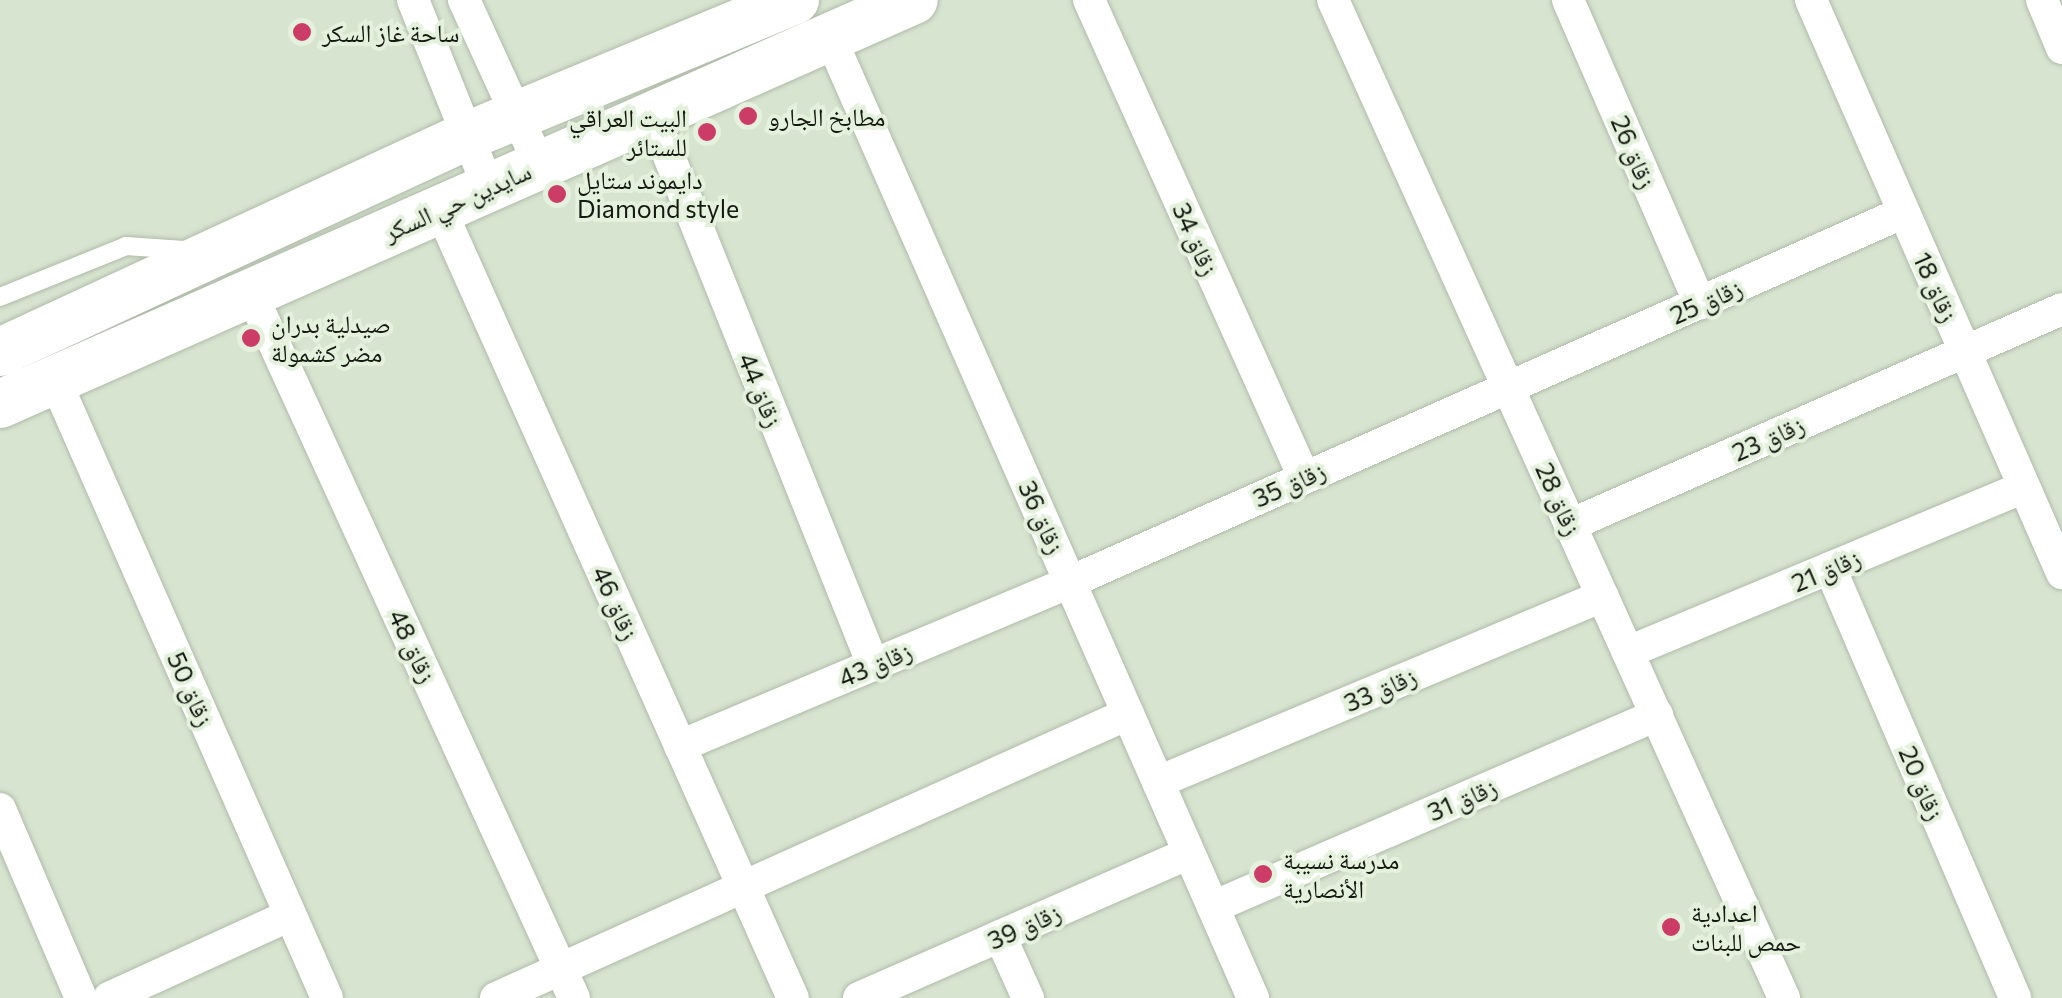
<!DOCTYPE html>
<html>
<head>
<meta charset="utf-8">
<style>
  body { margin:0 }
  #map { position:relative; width:2062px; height:998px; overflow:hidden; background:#d7e4d0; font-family:Commissioner,"Noto Naskh Arabic",sans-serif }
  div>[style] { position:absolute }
  .roads { filter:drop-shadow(0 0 2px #afbba8) drop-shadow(0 0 2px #afbba8) }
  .lane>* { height:18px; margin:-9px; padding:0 9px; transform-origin:9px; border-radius:9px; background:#fff }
  .street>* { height:32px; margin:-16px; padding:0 16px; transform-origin:16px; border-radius:16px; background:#fff }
  .secondary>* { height:48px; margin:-24px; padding:0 24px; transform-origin:24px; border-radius:24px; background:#fff }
  .dots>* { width:28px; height:28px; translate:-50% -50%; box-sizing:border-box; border:5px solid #e4f1dd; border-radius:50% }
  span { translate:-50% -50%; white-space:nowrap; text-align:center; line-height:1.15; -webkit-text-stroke:8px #e4f1dd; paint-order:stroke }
  .poi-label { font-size:25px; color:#151912 }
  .left { translate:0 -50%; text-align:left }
  .right { translate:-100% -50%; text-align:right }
  .street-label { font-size:25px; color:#151912 }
</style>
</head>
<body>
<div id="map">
  <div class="roads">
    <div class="lane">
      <i style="left:0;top:297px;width:136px;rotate:-22deg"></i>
      <i style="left:126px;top:246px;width:58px;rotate:3.9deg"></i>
    </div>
    <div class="street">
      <i style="left:413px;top:0;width:201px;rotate:68.1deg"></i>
      <i style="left:464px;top:0;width:180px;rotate:65.4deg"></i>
      <i style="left:1089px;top:0;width:523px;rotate:65.74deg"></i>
      <i style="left:1333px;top:0;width:1095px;rotate:65.68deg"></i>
      <i style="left:1568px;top:0;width:331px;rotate:66.5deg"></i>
      <i style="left:1811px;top:0;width:626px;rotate:66.34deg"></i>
      <i style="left:2042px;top:0;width:52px;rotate:67.4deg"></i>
      <i style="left:830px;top:37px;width:1050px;rotate:66.24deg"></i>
      <i style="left:652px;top:114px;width:594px;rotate:68.14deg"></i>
      <i style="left:440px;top:209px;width:864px;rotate:65.9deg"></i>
      <i style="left:251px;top:293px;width:775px;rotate:65.38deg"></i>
      <i style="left:55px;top:380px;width:675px;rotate:66.24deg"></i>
      <i style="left:1570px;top:525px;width:537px;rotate:-23.7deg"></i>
      <i style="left:1830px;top:568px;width:468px;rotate:66.7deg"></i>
      <i style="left:1628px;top:652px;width:429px;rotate:-22.6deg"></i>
      <i style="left:680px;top:746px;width:423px;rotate:-22.8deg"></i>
      <i style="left:1070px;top:582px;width:912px;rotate:-23.92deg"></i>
      <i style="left:1158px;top:782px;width:482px;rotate:-22.7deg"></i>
      <i style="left:0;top:809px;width:206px;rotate:66.8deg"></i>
      <i style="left:1213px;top:907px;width:484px;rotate:-23.4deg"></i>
      <i style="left:1000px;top:936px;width:68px;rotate:65.7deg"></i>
      <i style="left:109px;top:998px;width:199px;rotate:-24.6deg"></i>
      <i style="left:496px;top:998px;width:693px;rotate:-24.2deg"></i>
      <i style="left:859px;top:998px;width:360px;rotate:-23.7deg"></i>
    </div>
    <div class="secondary">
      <i style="left:0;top:352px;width:515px;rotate:-24.82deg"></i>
      <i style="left:467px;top:136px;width:355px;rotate:-22.5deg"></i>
      <i style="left:0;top:404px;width:999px;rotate:-23.85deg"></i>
    </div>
  </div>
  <div class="dots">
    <i style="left:302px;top:32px;background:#cb3d67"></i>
    <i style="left:748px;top:116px;background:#cb3d67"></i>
    <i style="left:707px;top:132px;background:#cb3d67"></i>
    <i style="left:557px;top:194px;background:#cb3d67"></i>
    <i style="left:251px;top:338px;background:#cb3d67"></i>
    <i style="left:1263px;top:874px;background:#cb3d67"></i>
    <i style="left:1671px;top:927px;background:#cb3d67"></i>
  </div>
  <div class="poi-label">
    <span class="left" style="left:322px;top:32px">ساحة غاز السكر</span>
    <span class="left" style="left:768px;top:116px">مطابخ الجارو</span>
    <span class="right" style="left:687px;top:132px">البيت العراقي<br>للستائر</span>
    <span class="left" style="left:577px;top:194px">دايموند ستايل<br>Diamond style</span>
    <span class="left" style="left:271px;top:338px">صيدلية بدران<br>مضر كشمولة</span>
    <span class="left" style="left:1283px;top:874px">مدرسة نسيبة<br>الأنصارية</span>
    <span class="left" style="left:1691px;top:927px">اعدادية<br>حمص للبنات</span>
  </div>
  <div class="street-label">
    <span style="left:1634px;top:152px;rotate:67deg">زقاق 26</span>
    <span style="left:457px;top:201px;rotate:-24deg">سايدين حي السكر</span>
    <span style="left:1196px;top:239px;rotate:66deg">زقاق 34</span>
    <span style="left:1936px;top:287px;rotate:66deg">زقاق 18</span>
    <span style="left:1706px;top:301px;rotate:-24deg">زقاق 25</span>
    <span style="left:761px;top:390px;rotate:68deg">زقاق 44</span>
    <span style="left:1768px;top:438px;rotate:-24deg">زقاق 23</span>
    <span style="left:1289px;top:484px;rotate:-24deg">زقاق 35</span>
    <span style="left:1559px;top:499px;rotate:66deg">زقاق 28</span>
    <span style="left:1042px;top:517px;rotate:66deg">زقاق 36</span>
    <span style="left:1826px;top:570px;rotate:-23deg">زقاق 21</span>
    <span style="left:616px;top:603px;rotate:66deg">زقاق 46</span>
    <span style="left:413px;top:646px;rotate:65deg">زقاق 48</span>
    <span style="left:875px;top:664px;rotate:-23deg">زقاق 43</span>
    <span style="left:191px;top:689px;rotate:66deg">زقاق 50</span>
    <span style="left:1380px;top:689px;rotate:-23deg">زقاق 33</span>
    <span style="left:1922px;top:783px;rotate:67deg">زقاق 20</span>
    <span style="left:1462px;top:799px;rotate:-23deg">زقاق 31</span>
    <span style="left:1024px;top:926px;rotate:-24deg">زقاق 39</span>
  </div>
</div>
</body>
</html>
